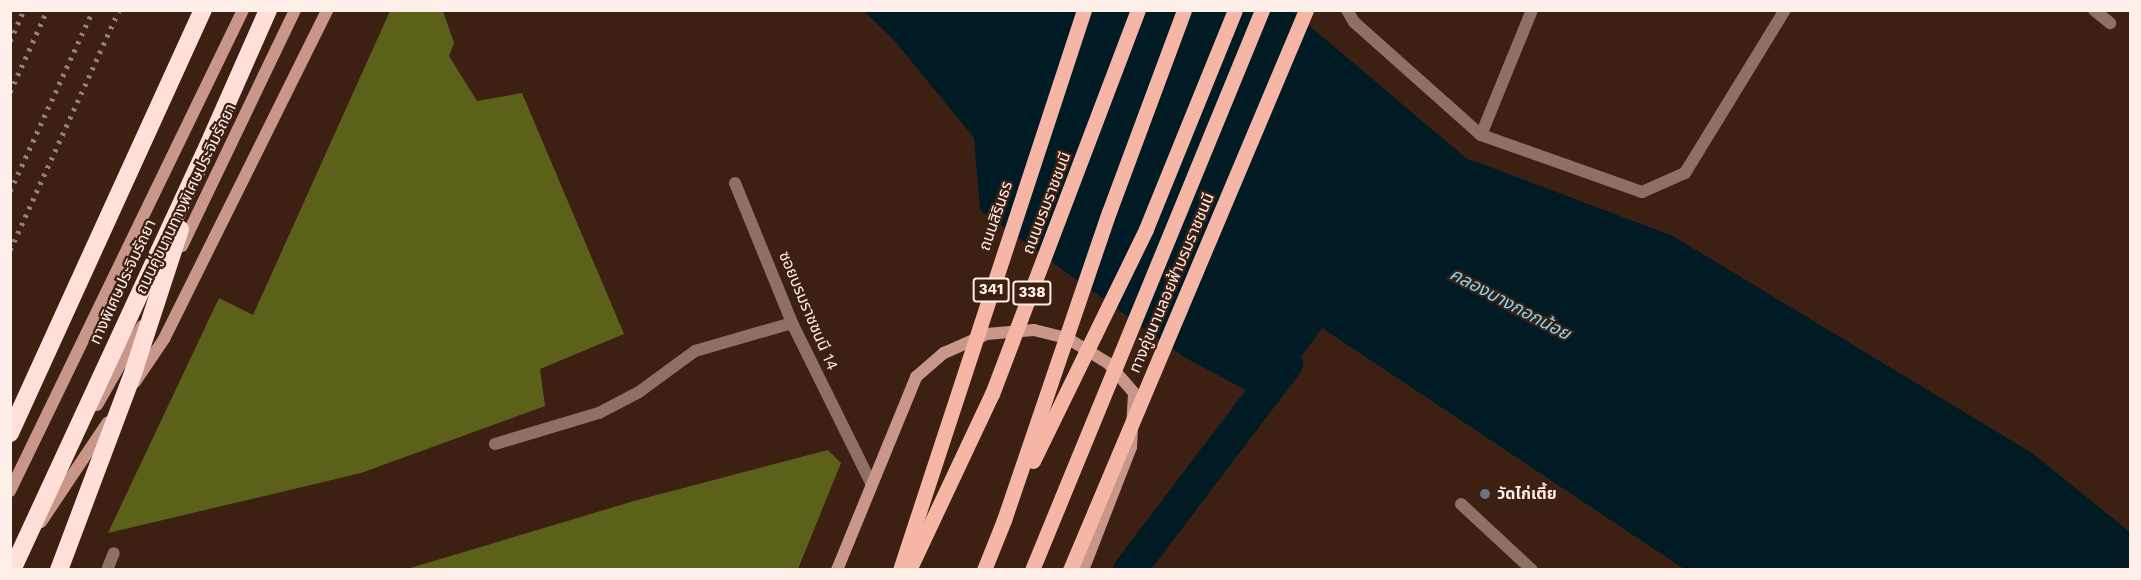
<!DOCTYPE html>
<html>
<head>
<meta charset="utf-8">
<style>
  body { margin:0 }
  #map { position:relative; width:2141px; height:580px; overflow:hidden; background:#3c2113; font-family:"Work Sans","Noto Sans Thai",sans-serif }
  div>[style] { position:absolute }
  .forest>* { inset:0; background:#5c611a }
  .water>* { inset:0; background:#011b24 }
  .canal>* { height:33px; margin:-16.5px; padding:0 16.5px; transform-origin:16.5px; border-radius:16.5px; background:#011b24 }
  .service>* { height:12px; margin:-6px; padding:0 6px; transform-origin:6px; border-radius:6px; background:#8f7067 }
  .minor>* { height:12px; margin:-6px; padding:0 6px; transform-origin:6px; border-radius:6px; background:#8f7067 }
  .secondary>* { height:12px; margin:-6px; padding:0 6px; transform-origin:6px; border-radius:6px; background:#c9978a }
  .primary>* { height:15px; margin:-7.5px; padding:0 7.5px; transform-origin:7.5px; border-radius:7.5px; background:#f6b6a5 }
  .motorway>* { height:18px; margin:-9px; padding:0 9px; transform-origin:9px; border-radius:9px; background:#ffdfd7 }
  .rail>* { height:4.5px; margin-top:-2.25px; transform-origin:0; background:repeating-linear-gradient(90deg,#958075 0 3px,transparent 0 9px) }
  .primary-bridge>* { height:15px; margin:-7.5px; padding:0 7.5px; transform-origin:7.5px; border-radius:7.5px; background:#f6b6a5 }
  .motorway-bridge>* { height:18px; margin:-9px; padding:0 9px; transform-origin:9px; border-radius:9px; background:#ffdfd7 }
  .dots>* { width:16px; height:16px; translate:-50% -50%; box-sizing:border-box; border:3px solid #3c2113; border-radius:50% }
  span { translate:-50% -50%; white-space:nowrap; text-align:center; line-height:1.15; -webkit-text-stroke:4.5px #3c2113; paint-order:stroke }
  .shield-label span { padding:2px 4px; background:#3c2113; border:2px solid; border-radius:4px; -webkit-text-stroke-width:0 }
  .shield-label { font-size:15px; color:#feefe8; font-weight:700 }
  .street-label { font-size:16px; color:#feefe8 }
  .poi-label { font-size:16px; color:#feefe8; font-weight:700 }
  .left { translate:0 -50%; text-align:left }
  .water-label { font-size:18px; color:#7ed9f9; font-style:italic }
  .frame { position:absolute; inset:0; border:12px solid #feefe8; pointer-events:none }
</style>
</head>
<body>
<div id="map">
  <div class="forest">
    <i style="clip-path:polygon(390px 11px,443px 11px,454px 43px,449px 56px,477px 101px,522px 93px,624px 334px,540px 369px,545px 406px,361px 473px,108px 533px,219px 298px,253px 315px)"></i>
    <i style="clip-path:polygon(828px 450px,841px 463px,798px 569px,407px 569px,634px 501px)"></i>
  </div>
  <div class="water">
    <i style="clip-path:polygon(864px 11px,1292px 11px,1466px 158px,1673px 236px,2032px 453px,2130px 532px,2130px 569px,1684px 569px,1322px 328px,1268px 402px,1184px 357px,980px 210px,974px 138px,894px 40px)"></i>
  </div>
  <div class="canal">
    <i style="left:1129px;top:570px;width:260px;rotate:-52.8deg"></i>
  </div>
  <div class="service">
    <i style="left:2094px;top:10px;width:21px;rotate:39deg"></i>
    <i style="left:1461px;top:504px;width:97px;rotate:42.9deg"></i>
  </div>
  <div class="minor">
    <i style="left:1347px;top:10px;width:14px;rotate:60deg"></i>
    <i style="left:1354px;top:22px;width:170px;rotate:41.7deg"></i>
    <i style="left:1481px;top:135px;width:171px;rotate:19.5deg"></i>
    <i style="left:1642px;top:192px;width:47px;rotate:-23.8deg"></i>
    <i style="left:1685px;top:173px;width:191px;rotate:-58.5deg"></i>
    <i style="left:1481px;top:135px;width:135px;rotate:-67.8deg"></i>
    <i style="left:735px;top:183px;width:151px;rotate:67.8deg"></i>
    <i style="left:792px;top:323px;width:178px;rotate:63.7deg"></i>
    <i style="left:495px;top:444px;width:109px;rotate:-16.6deg"></i>
    <i style="left:599px;top:413px;width:45px;rotate:-27.7deg"></i>
    <i style="left:639px;top:392px;width:69px;rotate:-36.2deg"></i>
    <i style="left:695px;top:351px;width:101px;rotate:-16.1deg"></i>
    <i style="left:107px;top:570px;width:18px;rotate:-68deg"></i>
  </div>
  <div class="secondary">
    <i style="left:182px;top:246px;width:262px;rotate:-64.4deg"></i>
    <i style="left:135px;top:382px;width:52px;rotate:-56deg"></i>
    <i style="left:164px;top:339px;width:367px;rotate:-63.6deg"></i>
    <i style="left:97px;top:405px;width:91px;rotate:-60.3deg"></i>
    <i style="left:10px;top:491px;width:534px;rotate:-64.15deg"></i>
    <i style="left:41px;top:522px;width:120px;rotate:-56.2deg"></i>
    <i style="left:837px;top:570px;width:209px;rotate:-67.7deg"></i>
    <i style="left:916px;top:377px;width:37px;rotate:-41deg"></i>
    <i style="left:944px;top:353px;width:47px;rotate:-23.8deg"></i>
    <i style="left:987px;top:334px;width:47px;rotate:-4.9deg"></i>
    <i style="left:1034px;top:330px;width:34px;rotate:14deg"></i>
    <i style="left:1067px;top:338px;width:48px;rotate:31.4deg"></i>
    <i style="left:1108px;top:363px;width:40px;rotate:49deg"></i>
    <i style="left:1134px;top:393px;width:54px;rotate:93.2deg"></i>
    <i style="left:1131px;top:447px;width:132px;rotate:111.3deg"></i>
  </div>
  <div class="primary">
    <i style="left:1146px;top:229px;width:236px;rotate:-67.9deg"></i>
    <i style="left:984px;top:570px;width:54px;rotate:-68.2deg"></i>
  </div>
  <div class="motorway">
    <i style="left:212px;top:137px;width:139px;rotate:-66.2deg"></i>
    <i style="left:10px;top:433px;width:465px;rotate:-65.5deg"></i>
  </div>
  <div class="rail">
    <i style="left:10px;top:41px;width:34px;rotate:-66deg"></i>
    <i style="left:10px;top:92px;width:90px;rotate:-65.7deg"></i>
    <i style="left:10px;top:191px;width:199px;rotate:-65.4deg"></i>
    <i style="left:10px;top:250px;width:264px;rotate:-65.6deg"></i>
  </div>
  <div class="primary-bridge">
    <i style="left:1033px;top:461px;width:258px;rotate:-64deg"></i>
    <i style="left:1004px;top:520px;width:325px;rotate:-71.2deg"></i>
    <i style="left:1109px;top:212px;width:215px;rotate:-69.6deg"></i>
    <i style="left:900px;top:570px;width:589px;rotate:-71.81deg"></i>
    <i style="left:909px;top:570px;width:195px;rotate:-64.8deg"></i>
    <i style="left:992px;top:394px;width:411px;rotate:-69.2deg"></i>
    <i style="left:1032px;top:570px;width:605px;rotate:-67.67deg"></i>
    <i style="left:1070px;top:570px;width:608px;rotate:-67.15deg"></i>
  </div>
  <div class="motorway-bridge">
    <i style="left:12px;top:570px;width:477px;rotate:-65.2deg"></i>
    <i style="left:59px;top:570px;width:214px;rotate:-69.4deg"></i>
    <i style="left:134px;top:370px;width:148px;rotate:-71.9deg"></i>
  </div>
  <div class="dots">
    <i style="left:1485px;top:494px;background:#6b7280"></i>
  </div>
  <div class="shield-label">
    <span style="left:991px;top:290px">341</span>
    <span style="left:1032px;top:293px">338</span>
  </div>
  <div class="street-label">
    <span style="left:186px;top:199px;rotate:-64deg">ถนนคู่ขนานทางพิเศษประจิมรัถยา</span>
    <span style="left:1047px;top:203px;rotate:-69deg">ถนนบรมราชชนนี</span>
    <span style="left:996px;top:216px;rotate:-71deg">ถนนสิรินธร</span>
    <span style="left:123px;top:282px;rotate:-65deg">ทางพิเศษประจิมรัถยา</span>
    <span style="left:1172px;top:283px;rotate:-67deg">ทางคู่ขนานลอยฟ้าบรมราชชนนี</span>
    <span style="left:808px;top:311px;rotate:67deg">ซอยบรมราชชนนี 14</span>
  </div>
  <div class="poi-label">
    <span class="left" style="left:1497px;top:494px">วัดไก่เตี้ย</span>
  </div>
  <div class="water-label">
    <span style="left:1510px;top:304px;rotate:28deg">คลองบางกอกน้อย</span>
  </div>
  <div class="frame"></div>
</div>
</body>
</html>
